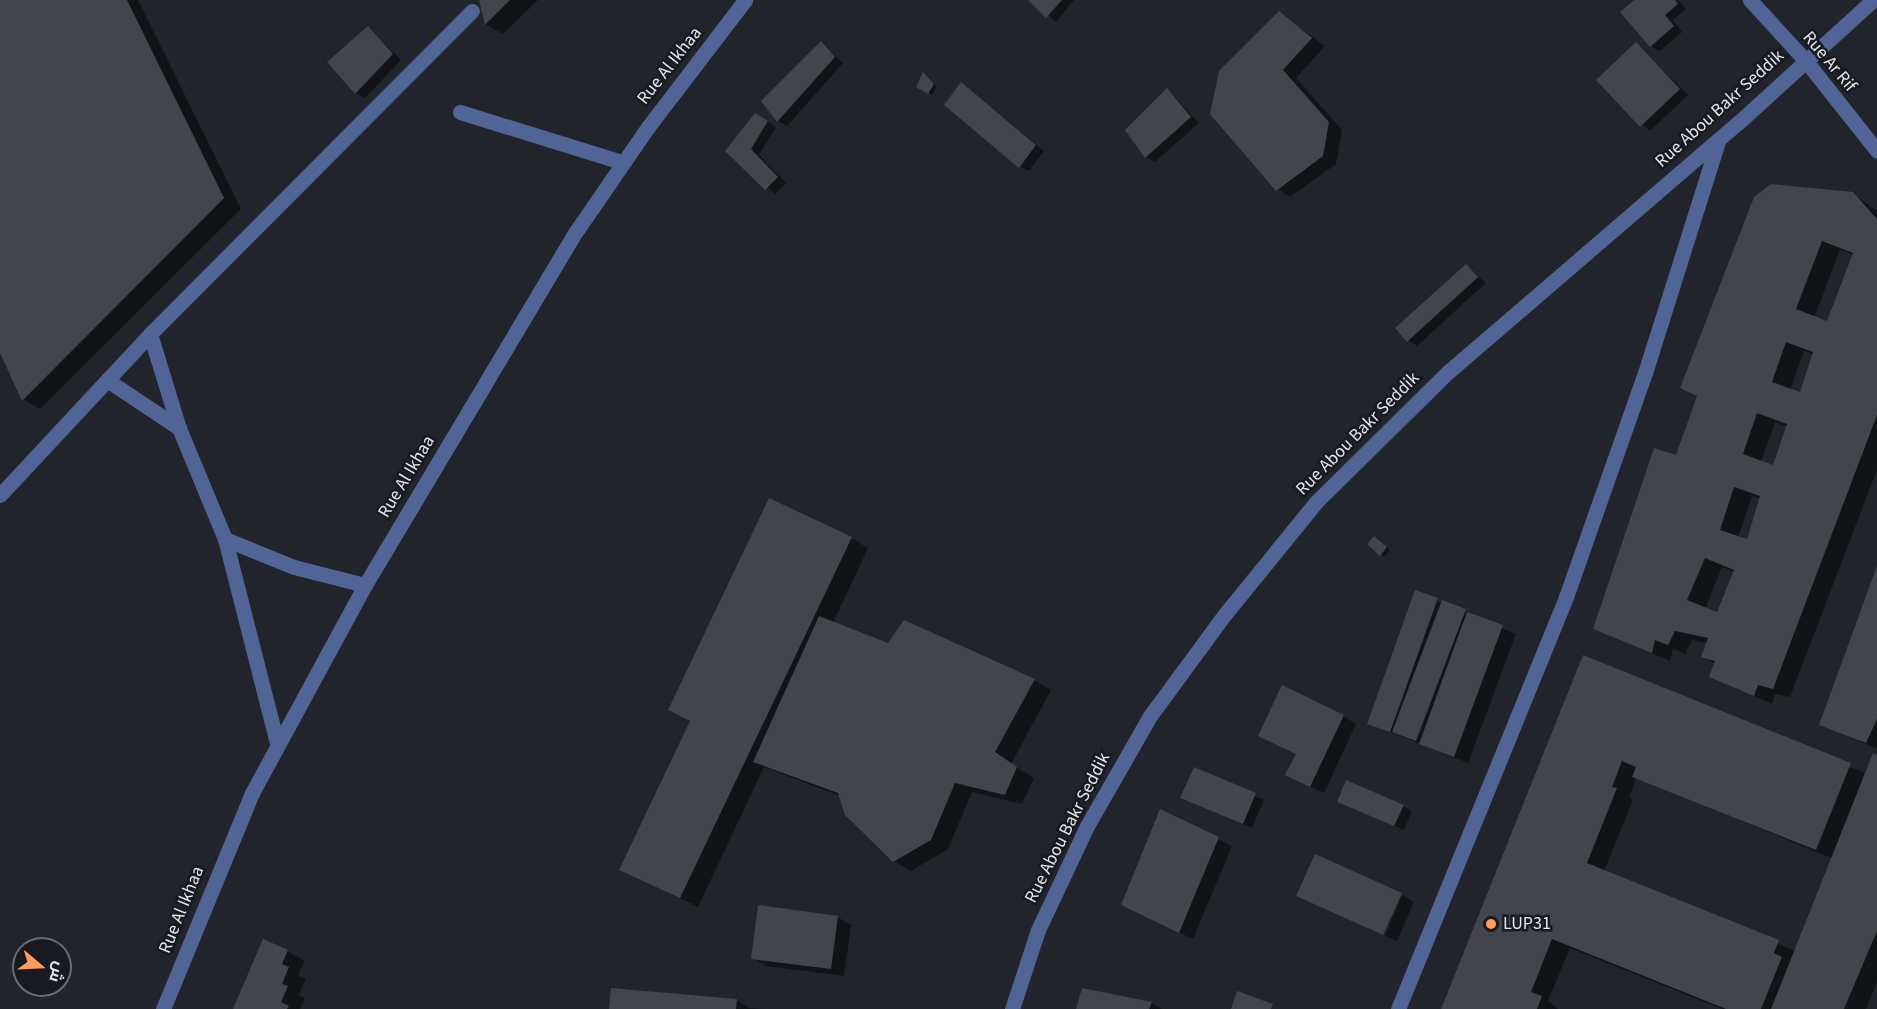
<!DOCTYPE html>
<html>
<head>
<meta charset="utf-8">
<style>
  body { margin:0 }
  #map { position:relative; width:1877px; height:1009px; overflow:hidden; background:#21242a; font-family:"Source Sans 3",Cairo,sans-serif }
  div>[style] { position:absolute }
  .shadow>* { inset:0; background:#0007 }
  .building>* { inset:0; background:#42454b }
  .minor>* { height:15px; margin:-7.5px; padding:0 7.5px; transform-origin:7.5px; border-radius:7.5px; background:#516496 }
  .dots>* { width:16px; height:16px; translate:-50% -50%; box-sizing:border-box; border:3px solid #181a20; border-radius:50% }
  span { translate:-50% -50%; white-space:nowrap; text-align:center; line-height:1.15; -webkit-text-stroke:5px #181a20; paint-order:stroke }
  .street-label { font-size:18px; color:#e6e7ec }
  .poi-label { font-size:18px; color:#e6e7ec }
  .left { translate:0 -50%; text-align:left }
  .north { position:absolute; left:12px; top:937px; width:60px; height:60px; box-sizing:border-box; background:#181a20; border:2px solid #6a6c72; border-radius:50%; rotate:109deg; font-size:16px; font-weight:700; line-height:24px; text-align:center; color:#e6e7ec }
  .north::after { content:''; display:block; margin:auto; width:21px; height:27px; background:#ff9b5b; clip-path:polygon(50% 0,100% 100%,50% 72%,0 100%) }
</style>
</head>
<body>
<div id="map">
  <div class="shadow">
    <i style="clip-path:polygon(0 0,138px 0,241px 209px,40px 409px,23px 399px,0 349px)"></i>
    <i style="clip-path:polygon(481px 0,538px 0,503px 34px,486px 25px)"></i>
    <i style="clip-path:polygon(1030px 0,1074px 0,1056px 22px)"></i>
    <i style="clip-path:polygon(1636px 0,1678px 0,1686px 9px,1673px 20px,1682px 32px,1660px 51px,1651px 46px)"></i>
    <i style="clip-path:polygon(1279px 13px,1325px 46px,1296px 78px,1342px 130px,1336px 164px,1290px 197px,1277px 189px)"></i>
    <i style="clip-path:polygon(368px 28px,401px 60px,365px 98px,356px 93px)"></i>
    <i style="clip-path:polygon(821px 43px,843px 63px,787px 126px,778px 121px)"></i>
    <i style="clip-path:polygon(1636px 44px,1688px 95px,1650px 131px,1598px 80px)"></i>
    <i style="clip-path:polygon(927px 76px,937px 87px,932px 95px,918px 86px)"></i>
    <i style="clip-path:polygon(962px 84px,1044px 151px,1029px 171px,1020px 166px)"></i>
    <i style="clip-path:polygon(1167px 89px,1199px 123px,1155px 162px,1146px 157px,1127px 130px)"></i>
    <i style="clip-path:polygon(756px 115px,776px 127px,759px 155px,786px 183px,775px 194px,727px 151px)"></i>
    <i style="clip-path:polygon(evenodd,1852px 193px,1877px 211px,1877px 470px,1790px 697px,1775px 694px,1772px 704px,1711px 677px,1716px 664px,1702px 656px,1707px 643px,1692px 640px,1685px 654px,1673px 648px,1670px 661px,1595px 628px,1677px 457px,1698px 397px,1682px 387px,1852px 193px,1840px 250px,1853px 255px,1827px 323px,1814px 318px,1840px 250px,1852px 193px,1804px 351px,1814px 355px,1800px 394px,1790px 390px,1804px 351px,1852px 193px,1775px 422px,1788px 427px,1774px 466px,1761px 462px,1775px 422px,1852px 193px,1752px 496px,1761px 499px,1748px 540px,1738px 538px,1752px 496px,1852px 193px,1722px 567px,1735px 572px,1718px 614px,1705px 609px,1722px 567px)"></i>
    <i style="clip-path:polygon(1466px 266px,1486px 283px,1417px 346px,1408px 340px)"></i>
    <i style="clip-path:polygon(1375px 537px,1390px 550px,1384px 557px,1380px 554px)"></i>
    <i style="clip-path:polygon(851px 538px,868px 548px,833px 623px,889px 645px,1034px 680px,1051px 690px,1011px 764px,1034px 778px,1022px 804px,972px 792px,948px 849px,911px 871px,894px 861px,840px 796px,764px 767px,698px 907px,621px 869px,691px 722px,670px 710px)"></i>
    <i style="clip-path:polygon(1877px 569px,1877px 749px,1821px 724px)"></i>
    <i style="clip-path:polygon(1416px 592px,1516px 634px,1468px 763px,1369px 723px)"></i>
    <i style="clip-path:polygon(evenodd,1584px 657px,1867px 774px,1877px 757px,1877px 982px,1866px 1009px,1722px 1009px,1570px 948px,1548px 1001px,1558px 1009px,1443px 1009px,1584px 657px,1637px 777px,1833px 859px,1796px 951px,1604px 871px,1633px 800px,1629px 797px,1637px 777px)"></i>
    <i style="clip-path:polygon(1343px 716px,1356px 724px,1324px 793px,1301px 782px)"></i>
    <i style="clip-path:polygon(1195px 769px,1264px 800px,1252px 828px,1191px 802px)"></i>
    <i style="clip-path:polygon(1348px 806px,1403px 806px,1412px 811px,1404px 830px)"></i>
    <i style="clip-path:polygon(1161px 811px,1232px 846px,1193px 939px,1136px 912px)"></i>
    <i style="clip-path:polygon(1402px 895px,1414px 902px,1397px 941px,1385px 936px)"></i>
    <i style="clip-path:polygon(837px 917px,851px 925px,844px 976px,766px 966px,753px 958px)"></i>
    <i style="clip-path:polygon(287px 951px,305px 961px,298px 975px,306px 979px,299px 995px,305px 998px,300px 1009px,234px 1009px)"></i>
    <i style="clip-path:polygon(1083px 989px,1152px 1003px,1162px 1009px,1077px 1009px)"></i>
    <i style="clip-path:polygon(736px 1000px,749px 1008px,763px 1009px,611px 1009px)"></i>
  </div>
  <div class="building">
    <i style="clip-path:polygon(0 0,127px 0,224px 198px,22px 401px,0 353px)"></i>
    <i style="clip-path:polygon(479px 0,510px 0,485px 25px)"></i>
    <i style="clip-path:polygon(1028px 0,1062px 0,1046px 18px)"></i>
    <i style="clip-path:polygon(1634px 0,1675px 0,1678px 4px,1665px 15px,1674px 26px,1650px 47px,1620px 12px)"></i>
    <i style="clip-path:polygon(1279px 11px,1312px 38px,1283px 70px,1329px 122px,1323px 156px,1276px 191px,1210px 114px,1219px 71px)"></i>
    <i style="clip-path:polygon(368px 26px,393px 54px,355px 94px,327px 62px)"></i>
    <i style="clip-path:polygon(821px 41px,835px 57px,777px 122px,761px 101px)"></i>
    <i style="clip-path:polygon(1636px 42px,1680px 89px,1640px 127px,1596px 80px)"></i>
    <i style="clip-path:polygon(923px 72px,934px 84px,928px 94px,916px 87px)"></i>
    <i style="clip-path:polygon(961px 82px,1036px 145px,1019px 168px,944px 105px)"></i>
    <i style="clip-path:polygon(1167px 88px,1191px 117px,1145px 158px,1125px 130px)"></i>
    <i style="clip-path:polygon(755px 113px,768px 121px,751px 149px,778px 177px,765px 190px,725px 151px)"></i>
    <i style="clip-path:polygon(evenodd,1771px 184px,1853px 192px,1877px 219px,1877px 415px,1773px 689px,1758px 685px,1754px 696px,1709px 677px,1715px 661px,1701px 657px,1708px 638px,1675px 631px,1668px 645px,1655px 640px,1652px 653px,1593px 629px,1654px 448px,1676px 455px,1697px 396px,1680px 388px,1754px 197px,1771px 184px,1822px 241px,1853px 253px,1827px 321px,1796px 309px,1822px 241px,1771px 184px,1786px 342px,1813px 352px,1800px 392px,1772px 382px,1786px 342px,1771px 184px,1757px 413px,1787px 424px,1773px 465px,1743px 454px,1757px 413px,1771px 184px,1734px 487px,1760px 496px,1747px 539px,1720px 530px,1734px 487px,1771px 184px,1705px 558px,1734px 570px,1717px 612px,1687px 600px,1705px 558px)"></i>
    <i style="clip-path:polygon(1466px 264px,1478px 277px,1407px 342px,1395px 328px)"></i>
    <i style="clip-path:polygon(769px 498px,852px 537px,680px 898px,619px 870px,690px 721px,668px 710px)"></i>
    <i style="clip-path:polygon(1374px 536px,1387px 547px,1380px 556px,1367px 544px)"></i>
    <i style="clip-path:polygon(1877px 566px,1877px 719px,1866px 743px,1819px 725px)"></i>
    <i style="clip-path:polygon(1415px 590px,1438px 598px,1390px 732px,1367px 724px)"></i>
    <i style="clip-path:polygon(1442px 600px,1466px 609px,1416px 741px,1392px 732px)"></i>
    <i style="clip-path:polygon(1467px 612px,1503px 625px,1454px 757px,1419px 744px)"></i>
    <i style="clip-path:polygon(819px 616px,888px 643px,904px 620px,1035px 679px,995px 752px,1017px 767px,1005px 795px,955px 783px,931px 840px,893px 862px,845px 815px,838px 793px,753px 762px)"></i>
    <i style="clip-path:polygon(1583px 655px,1851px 763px,1816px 850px,1632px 777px,1636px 767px,1622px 761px,1612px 787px,1617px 788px,1587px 863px,1779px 940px,1774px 953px,1782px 957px,1761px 1009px,1726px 1009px,1552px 939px,1531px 992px,1542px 996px,1537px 1009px,1441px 1009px)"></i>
    <i style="clip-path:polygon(1282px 685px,1344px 715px,1310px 787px,1285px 775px,1296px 754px,1258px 736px)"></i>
    <i style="clip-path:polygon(1873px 753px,1877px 755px,1877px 931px,1844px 1009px,1771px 1009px)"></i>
    <i style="clip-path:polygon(1194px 767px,1256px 793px,1243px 824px,1180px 798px)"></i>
    <i style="clip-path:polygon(1346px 780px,1404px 805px,1394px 826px,1337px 802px)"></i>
    <i style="clip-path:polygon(1160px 809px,1219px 837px,1179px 933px,1121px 905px)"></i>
    <i style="clip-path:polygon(1315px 854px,1402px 893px,1383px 935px,1296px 896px)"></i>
    <i style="clip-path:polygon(758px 905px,838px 916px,831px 969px,751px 959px)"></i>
    <i style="clip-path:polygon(263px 939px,288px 950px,282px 964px,289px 967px,282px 984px,288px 986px,281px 1002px,289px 1006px,287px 1009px,233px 1009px)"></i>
    <i style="clip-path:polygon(611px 988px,737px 999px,736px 1009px,609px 1009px)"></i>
    <i style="clip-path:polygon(1082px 988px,1152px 1002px,1149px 1009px,1076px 1009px)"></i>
    <i style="clip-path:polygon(1237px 991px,1273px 1004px,1271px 1009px,1231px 1009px)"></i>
  </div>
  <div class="minor">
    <i style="left:1750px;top:0;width:81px;rotate:47.5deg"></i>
    <i style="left:1805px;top:60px;width:116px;rotate:51.6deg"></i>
    <i style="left:460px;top:112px;width:170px;rotate:17.2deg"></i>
    <i style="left:150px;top:334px;width:98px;rotate:72.9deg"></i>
    <i style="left:179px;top:428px;width:120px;rotate:67.5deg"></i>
    <i style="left:225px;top:539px;width:211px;rotate:75.7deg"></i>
    <i style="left:107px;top:380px;width:87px;rotate:33.7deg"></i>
    <i style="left:0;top:495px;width:220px;rotate:-47deg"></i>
    <i style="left:150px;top:334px;width:456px;rotate:-45.1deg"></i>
    <i style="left:225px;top:539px;width:74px;rotate:22.1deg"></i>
    <i style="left:294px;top:567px;width:73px;rotate:14.2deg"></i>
    <i style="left:163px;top:1009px;width:234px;rotate:-67.6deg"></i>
    <i style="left:252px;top:793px;width:237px;rotate:-61.5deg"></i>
    <i style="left:365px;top:585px;width:413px;rotate:-59.2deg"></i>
    <i style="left:577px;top:230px;width:125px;rotate:-55.4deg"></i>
    <i style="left:648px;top:127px;width:160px;rotate:-52.6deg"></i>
    <i style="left:1012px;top:1009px;width:83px;rotate:-71.8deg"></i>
    <i style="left:1038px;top:930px;width:115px;rotate:-64.8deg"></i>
    <i style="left:1087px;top:826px;width:127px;rotate:-60.2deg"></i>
    <i style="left:1150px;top:716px;width:127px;rotate:-53.7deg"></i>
    <i style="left:1225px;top:614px;width:144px;rotate:-50.9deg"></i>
    <i style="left:1316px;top:502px;width:185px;rotate:-44.6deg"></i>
    <i style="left:1448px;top:372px;width:384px;rotate:-40.7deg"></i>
    <i style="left:1739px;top:122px;width:181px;rotate:-42.3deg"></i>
    <i style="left:1398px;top:1009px;width:445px;rotate:-67.8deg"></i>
    <i style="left:1566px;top:597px;width:238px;rotate:-70.6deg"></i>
    <i style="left:1645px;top:373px;width:245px;rotate:-72.5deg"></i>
  </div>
  <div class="dots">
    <i style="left:1491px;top:924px;background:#ff9b5b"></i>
  </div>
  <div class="street-label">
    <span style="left:1829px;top:62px;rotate:50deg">Rue Ar Rif</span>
    <span style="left:670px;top:66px;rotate:-52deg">Rue Al Ikhaa</span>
    <span style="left:1720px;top:109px;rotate:-42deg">Rue Abou Bakr Seddik</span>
    <span style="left:1358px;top:434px;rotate:-45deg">Rue Abou Bakr Seddik</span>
    <span style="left:407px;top:477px;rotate:-59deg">Rue Al Ikhaa</span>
    <span style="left:1068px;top:828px;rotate:-63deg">Rue Abou Bakr Seddik</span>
    <span style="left:182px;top:910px;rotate:-68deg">Rue Al Ikhaa</span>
  </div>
  <div class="poi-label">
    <span class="left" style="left:1503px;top:924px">LUP31</span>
  </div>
  <div class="north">ش</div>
</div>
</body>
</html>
